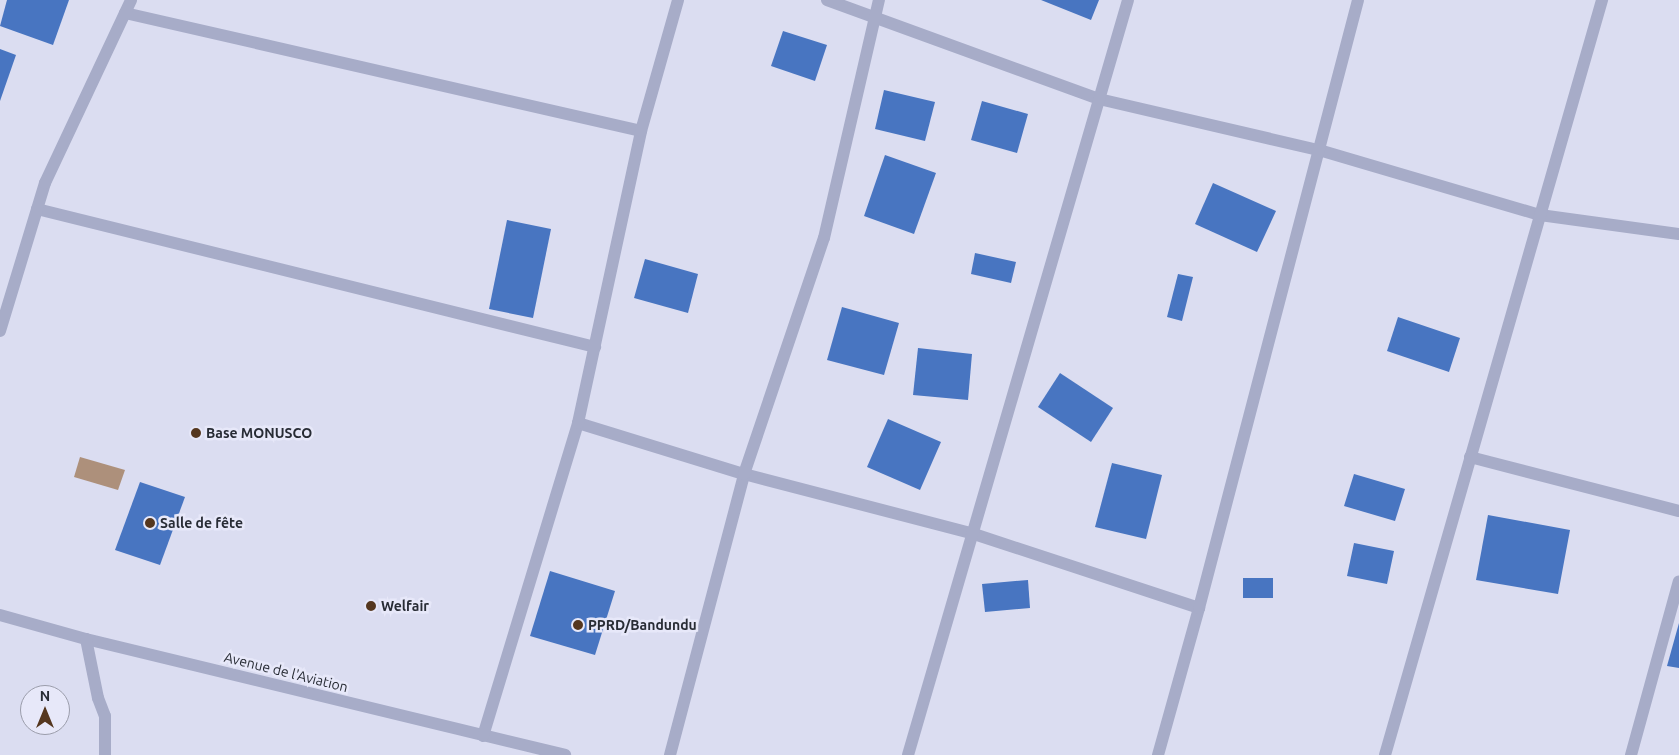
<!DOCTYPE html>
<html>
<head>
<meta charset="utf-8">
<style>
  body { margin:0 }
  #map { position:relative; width:1679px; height:755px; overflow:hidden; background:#dbddf1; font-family:Ubuntu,sans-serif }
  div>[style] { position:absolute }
  .water>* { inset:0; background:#ad907b }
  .building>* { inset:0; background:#4875c1 }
  .minor>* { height:12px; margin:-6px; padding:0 6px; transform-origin:6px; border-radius:6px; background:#a7acc8 }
  .dots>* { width:14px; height:14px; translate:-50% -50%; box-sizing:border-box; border:2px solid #e7e8f9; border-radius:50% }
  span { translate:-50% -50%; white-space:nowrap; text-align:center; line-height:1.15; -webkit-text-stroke:5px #e7e8f9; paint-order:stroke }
  .poi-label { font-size:14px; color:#282c35; font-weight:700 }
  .left { translate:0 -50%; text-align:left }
  .street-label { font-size:14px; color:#282c35 }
  .north { position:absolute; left:20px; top:685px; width:50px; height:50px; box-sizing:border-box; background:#e7e8f9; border:1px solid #9b9dab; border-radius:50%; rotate:0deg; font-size:14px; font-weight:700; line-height:20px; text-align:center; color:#282c35 }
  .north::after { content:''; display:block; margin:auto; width:18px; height:22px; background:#55371f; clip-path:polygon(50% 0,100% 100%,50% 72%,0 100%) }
</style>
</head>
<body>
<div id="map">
  <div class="water">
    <i style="clip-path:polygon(80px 457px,125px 470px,118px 490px,74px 477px)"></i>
  </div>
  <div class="building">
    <i style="clip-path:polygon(7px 0,69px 0,53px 45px,0 26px)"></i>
    <i style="clip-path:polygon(1041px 0,1099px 0,1091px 20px)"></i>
    <i style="clip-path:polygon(783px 31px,827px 45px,815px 81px,771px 66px)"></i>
    <i style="clip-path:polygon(0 49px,16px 55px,0 101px)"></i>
    <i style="clip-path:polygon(884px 90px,935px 102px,925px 141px,875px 129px)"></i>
    <i style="clip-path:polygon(982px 101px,1028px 114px,1017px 153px,971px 140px)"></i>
    <i style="clip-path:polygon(885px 155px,936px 173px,914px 234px,864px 216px)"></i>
    <i style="clip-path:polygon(1213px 183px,1276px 211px,1257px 252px,1195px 224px)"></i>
    <i style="clip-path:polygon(507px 220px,551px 229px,533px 318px,489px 309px)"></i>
    <i style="clip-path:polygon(975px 253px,1016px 262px,1011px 283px,971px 274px)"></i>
    <i style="clip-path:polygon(645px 259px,698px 274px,688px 313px,634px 298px)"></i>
    <i style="clip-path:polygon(1178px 274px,1193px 277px,1182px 321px,1167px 317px)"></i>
    <i style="clip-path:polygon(842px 307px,899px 323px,884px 375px,827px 360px)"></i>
    <i style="clip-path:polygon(1398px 317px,1460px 338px,1449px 372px,1387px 351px)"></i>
    <i style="clip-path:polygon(918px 348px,972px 354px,968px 400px,913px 395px)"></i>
    <i style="clip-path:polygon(1060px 373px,1113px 408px,1091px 442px,1038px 407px)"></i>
    <i style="clip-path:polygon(888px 419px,941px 442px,920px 490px,867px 467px)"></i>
    <i style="clip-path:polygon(1112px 463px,1162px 475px,1146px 539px,1095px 527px)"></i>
    <i style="clip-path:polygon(1354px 474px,1405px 489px,1395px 521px,1344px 506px)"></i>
    <i style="clip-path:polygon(140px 482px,185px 497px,160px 565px,115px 550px)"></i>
    <i style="clip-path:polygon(1488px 515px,1570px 530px,1558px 594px,1476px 580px)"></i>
    <i style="clip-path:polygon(1354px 543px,1394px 551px,1387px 584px,1347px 576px)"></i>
    <i style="clip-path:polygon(550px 571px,615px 591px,595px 655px,530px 636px)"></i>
    <i style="clip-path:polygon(1243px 578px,1273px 578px,1273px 598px,1243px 598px)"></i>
    <i style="clip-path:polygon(1028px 580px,1030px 608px,985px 612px,982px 584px)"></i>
    <i style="clip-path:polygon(1679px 623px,1679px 668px,1667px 666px)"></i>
  </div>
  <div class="minor">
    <i style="left:827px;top:0;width:289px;rotate:20deg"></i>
    <i style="left:1099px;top:99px;width:226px;rotate:13.1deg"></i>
    <i style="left:1319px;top:150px;width:230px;rotate:16.4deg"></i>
    <i style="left:1540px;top:215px;width:140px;rotate:7.8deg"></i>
    <i style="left:125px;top:13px;width:529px;rotate:12.88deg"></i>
    <i style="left:37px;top:209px;width:575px;rotate:13.89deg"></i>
    <i style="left:0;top:331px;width:155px;rotate:-73.1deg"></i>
    <i style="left:45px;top:183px;width:202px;rotate:-64.8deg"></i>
    <i style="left:578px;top:423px;width:174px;rotate:17.1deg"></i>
    <i style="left:744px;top:474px;width:238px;rotate:14.6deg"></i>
    <i style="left:974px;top:534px;width:237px;rotate:18.2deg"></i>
    <i style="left:1470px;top:457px;width:216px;rotate:14.5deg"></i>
    <i style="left:0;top:615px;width:89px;rotate:15.6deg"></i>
    <i style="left:86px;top:639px;width:493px;rotate:13.6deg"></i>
    <i style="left:86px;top:639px;width:60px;rotate:78.5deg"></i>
    <i style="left:98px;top:698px;width:19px;rotate:69deg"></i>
    <i style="left:105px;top:716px;width:39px;rotate:90deg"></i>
    <i style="left:483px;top:736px;width:327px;rotate:-73.1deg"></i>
    <i style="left:578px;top:423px;width:299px;rotate:-77.8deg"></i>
    <i style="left:641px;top:131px;width:136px;rotate:-74.2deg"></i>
    <i style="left:670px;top:755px;width:291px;rotate:-75.2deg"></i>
    <i style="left:744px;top:474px;width:249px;rotate:-71.3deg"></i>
    <i style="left:824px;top:238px;width:244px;rotate:-77deg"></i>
    <i style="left:908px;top:755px;width:786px;rotate:-73.75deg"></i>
    <i style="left:1158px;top:755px;width:153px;rotate:-74.4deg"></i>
    <i style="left:1199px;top:608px;width:628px;rotate:-75.34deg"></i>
    <i style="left:1385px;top:755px;width:786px;rotate:-73.96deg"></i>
    <i style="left:1631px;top:755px;width:180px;rotate:-74.6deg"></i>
  </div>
  <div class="dots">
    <i style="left:196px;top:433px;background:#55371f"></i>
    <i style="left:150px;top:523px;background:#55371f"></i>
    <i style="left:371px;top:606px;background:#55371f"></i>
    <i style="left:578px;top:625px;background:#55371f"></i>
  </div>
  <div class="poi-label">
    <span class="left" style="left:206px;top:433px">Base MONUSCO</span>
    <span class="left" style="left:160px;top:523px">Salle de fête</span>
    <span class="left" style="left:381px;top:606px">Welfair</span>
    <span class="left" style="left:588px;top:625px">PPRD/Bandundu</span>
  </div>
  <div class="street-label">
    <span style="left:286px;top:672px;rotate:14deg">Avenue de l'Aviation</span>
  </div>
  <div class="north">N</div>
</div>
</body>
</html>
